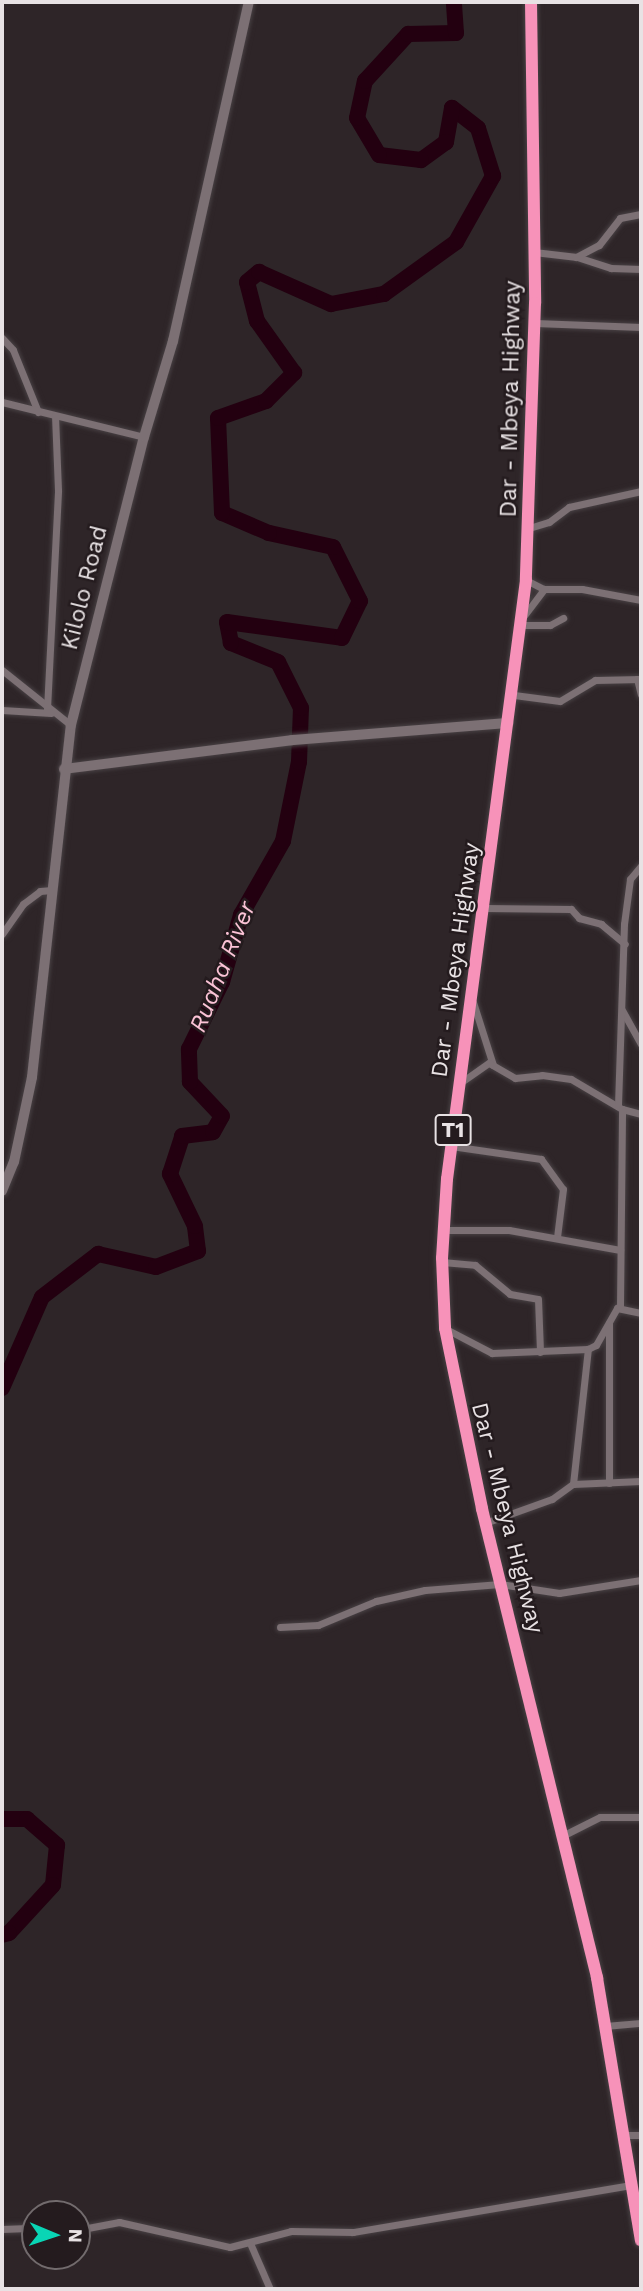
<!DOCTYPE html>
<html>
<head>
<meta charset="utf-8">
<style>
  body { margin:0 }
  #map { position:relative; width:643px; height:2291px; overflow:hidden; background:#2e2528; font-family:"Work Sans",sans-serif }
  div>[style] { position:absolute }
  .river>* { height:16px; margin:-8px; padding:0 8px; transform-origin:8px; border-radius:8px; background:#230010 }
  .roads { filter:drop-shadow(0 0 2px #484144) drop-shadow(0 0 2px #484144) }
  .street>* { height:7px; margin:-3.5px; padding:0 3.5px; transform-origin:3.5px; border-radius:3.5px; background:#7c7074 }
  .secondary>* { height:10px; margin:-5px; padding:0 5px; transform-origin:5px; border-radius:5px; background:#7c7074 }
  .highway>* { height:12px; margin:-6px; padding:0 6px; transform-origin:6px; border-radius:6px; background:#f792b9 }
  span { translate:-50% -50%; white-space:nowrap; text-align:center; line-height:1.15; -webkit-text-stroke:5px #241b1e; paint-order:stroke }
  .shield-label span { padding:2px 5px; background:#241b1e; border:2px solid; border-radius:5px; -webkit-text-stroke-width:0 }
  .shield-label { font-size:21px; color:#e8e2e4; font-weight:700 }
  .street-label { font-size:23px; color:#e8e2e4 }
  .water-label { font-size:24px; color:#fbc3d6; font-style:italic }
  .frame { position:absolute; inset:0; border:4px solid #e8e2e4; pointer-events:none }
  .north { position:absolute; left:21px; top:2200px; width:70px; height:70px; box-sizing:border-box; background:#241b1e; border:2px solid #726b6d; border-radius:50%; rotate:92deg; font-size:19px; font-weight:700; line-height:28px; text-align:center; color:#e8e2e4 }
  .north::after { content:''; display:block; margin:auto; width:24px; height:32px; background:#09d5b5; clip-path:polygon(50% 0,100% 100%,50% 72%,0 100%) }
</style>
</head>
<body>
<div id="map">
  <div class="river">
    <i style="left:2px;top:1388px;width:99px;rotate:-66.3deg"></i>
    <i style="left:42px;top:1297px;width:71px;rotate:-37.5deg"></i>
    <i style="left:98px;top:1254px;width:59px;rotate:12.6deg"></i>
    <i style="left:156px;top:1267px;width:45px;rotate:-20.9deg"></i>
    <i style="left:198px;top:1251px;width:25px;rotate:-97deg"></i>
    <i style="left:195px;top:1226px;width:58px;rotate:-115.7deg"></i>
    <i style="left:170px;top:1174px;width:40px;rotate:-72deg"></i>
    <i style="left:182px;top:1136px;width:31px;rotate:-7deg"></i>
    <i style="left:213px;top:1132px;width:18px;rotate:-61deg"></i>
    <i style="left:222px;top:1116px;width:47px;rotate:-133.3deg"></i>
    <i style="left:190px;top:1082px;width:33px;rotate:-92deg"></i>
    <i style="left:189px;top:1049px;width:75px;rotate:-63.8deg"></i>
    <i style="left:222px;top:982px;width:70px;rotate:-74.2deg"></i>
    <i style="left:241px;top:915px;width:85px;rotate:-60.4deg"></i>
    <i style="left:283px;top:841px;width:81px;rotate:-78.6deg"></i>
    <i style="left:299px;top:762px;width:54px;rotate:-87.9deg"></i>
    <i style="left:301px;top:708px;width:51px;rotate:-116.6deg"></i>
    <i style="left:278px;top:662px;width:51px;rotate:-158deg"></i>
    <i style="left:231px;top:643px;width:21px;rotate:-101deg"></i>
    <i style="left:227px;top:622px;width:116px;rotate:7.9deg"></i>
    <i style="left:342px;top:638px;width:41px;rotate:-64.1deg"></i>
    <i style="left:360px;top:601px;width:60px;rotate:-116.6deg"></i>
    <i style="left:333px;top:547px;width:66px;rotate:-167.7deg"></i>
    <i style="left:269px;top:533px;width:51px;rotate:-156.9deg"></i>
    <i style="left:222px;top:513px;width:95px;rotate:-92.4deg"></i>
    <i style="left:218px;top:418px;width:51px;rotate:-19.5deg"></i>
    <i style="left:266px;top:401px;width:40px;rotate:-45deg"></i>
    <i style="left:294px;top:373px;width:64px;rotate:-125.4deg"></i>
    <i style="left:257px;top:321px;width:40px;rotate:-104.4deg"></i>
    <i style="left:247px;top:282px;width:16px;rotate:-40deg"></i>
    <i style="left:259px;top:272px;width:79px;rotate:24deg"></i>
    <i style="left:331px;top:304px;width:54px;rotate:-10.7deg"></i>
    <i style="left:384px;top:294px;width:89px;rotate:-35.8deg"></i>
    <i style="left:456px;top:242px;width:76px;rotate:-60.7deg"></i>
    <i style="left:493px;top:176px;width:50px;rotate:-107.4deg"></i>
    <i style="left:478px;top:128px;width:33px;rotate:-142deg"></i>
    <i style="left:452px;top:108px;width:35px;rotate:100deg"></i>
    <i style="left:446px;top:142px;width:31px;rotate:144deg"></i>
    <i style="left:421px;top:160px;width:42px;rotate:-173.2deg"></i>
    <i style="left:379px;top:155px;width:43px;rotate:-120.7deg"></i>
    <i style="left:357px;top:118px;width:38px;rotate:-78deg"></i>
    <i style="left:365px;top:81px;width:64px;rotate:-47.5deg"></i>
    <i style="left:408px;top:34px;width:48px;rotate:-1.2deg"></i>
    <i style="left:456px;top:33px;width:31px;rotate:-94deg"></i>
    <i style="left:2px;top:1819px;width:25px"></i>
    <i style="left:27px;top:1819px;width:40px;rotate:41deg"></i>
    <i style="left:57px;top:1845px;width:40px;rotate:95.7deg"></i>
    <i style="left:53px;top:1885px;width:65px;rotate:132.5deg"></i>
    <i style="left:9px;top:1933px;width:7px;rotate:164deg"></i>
  </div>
  <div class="roads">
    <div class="street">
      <i style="left:534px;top:252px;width:43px;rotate:6.6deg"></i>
      <i style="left:577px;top:257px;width:36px;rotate:18deg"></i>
      <i style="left:611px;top:268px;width:30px;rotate:2deg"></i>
      <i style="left:576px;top:257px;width:26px;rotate:-28deg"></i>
      <i style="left:599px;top:245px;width:34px;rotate:-52deg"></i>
      <i style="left:620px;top:218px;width:21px;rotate:-11deg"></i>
      <i style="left:535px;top:323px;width:106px;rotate:2.2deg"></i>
      <i style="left:2px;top:338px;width:16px;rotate:47deg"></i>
      <i style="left:13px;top:350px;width:67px;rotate:68deg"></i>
      <i style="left:2px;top:402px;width:146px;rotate:13.8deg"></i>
      <i style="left:529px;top:528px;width:21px;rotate:-17deg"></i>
      <i style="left:549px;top:522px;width:25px;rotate:-37deg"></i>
      <i style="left:569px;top:507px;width:74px;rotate:-12.5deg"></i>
      <i style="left:526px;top:580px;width:20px;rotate:27deg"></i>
      <i style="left:544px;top:589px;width:38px"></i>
      <i style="left:582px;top:589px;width:60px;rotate:10.6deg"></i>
      <i style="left:523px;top:617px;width:35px;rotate:-53deg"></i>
      <i style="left:522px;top:625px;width:28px"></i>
      <i style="left:550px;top:625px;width:15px;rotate:-28deg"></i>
      <i style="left:2px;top:670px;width:88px;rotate:38.6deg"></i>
      <i style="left:637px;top:679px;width:16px;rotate:76deg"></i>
      <i style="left:514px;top:695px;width:46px;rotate:7.4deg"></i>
      <i style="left:560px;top:701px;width:41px;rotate:-31deg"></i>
      <i style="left:595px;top:680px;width:46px;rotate:-1.2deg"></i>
      <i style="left:47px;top:709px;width:219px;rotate:-87.1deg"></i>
      <i style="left:58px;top:490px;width:74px;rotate:-92.3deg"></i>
      <i style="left:2px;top:710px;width:49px;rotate:3.5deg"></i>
      <i style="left:485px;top:908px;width:86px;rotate:0.7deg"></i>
      <i style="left:571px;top:909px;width:12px;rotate:48deg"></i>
      <i style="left:579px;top:918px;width:23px;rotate:15deg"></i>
      <i style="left:601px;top:924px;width:31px;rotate:40deg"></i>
      <i style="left:2px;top:934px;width:37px;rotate:-55deg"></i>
      <i style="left:23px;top:904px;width:21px;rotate:-37deg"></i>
      <i style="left:40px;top:891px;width:12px;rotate:-5deg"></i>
      <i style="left:473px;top:1002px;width:66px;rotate:72.4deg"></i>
      <i style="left:622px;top:1010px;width:39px;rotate:61deg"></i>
      <i style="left:460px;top:1083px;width:35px;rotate:-35deg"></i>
      <i style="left:489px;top:1063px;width:30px;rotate:30deg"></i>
      <i style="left:515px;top:1078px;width:27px;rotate:-6deg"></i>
      <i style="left:542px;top:1075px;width:29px;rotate:8deg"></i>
      <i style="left:571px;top:1079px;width:59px;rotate:30.5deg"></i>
      <i style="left:622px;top:1109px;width:20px;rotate:15deg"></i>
      <i style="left:618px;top:1105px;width:181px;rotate:-88.1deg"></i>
      <i style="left:624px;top:924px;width:45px;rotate:-82.4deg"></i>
      <i style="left:630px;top:879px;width:17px;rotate:-50deg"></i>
      <i style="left:451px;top:1146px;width:91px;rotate:8.2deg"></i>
      <i style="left:541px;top:1159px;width:37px;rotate:54deg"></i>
      <i style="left:563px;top:1189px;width:48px;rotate:97.1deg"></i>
      <i style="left:443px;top:1230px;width:66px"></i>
      <i style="left:509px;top:1230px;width:113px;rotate:10.2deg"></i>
      <i style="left:442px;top:1262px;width:33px;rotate:5deg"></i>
      <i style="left:475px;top:1265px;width:45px;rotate:39.6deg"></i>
      <i style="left:510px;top:1294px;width:28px;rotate:10deg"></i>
      <i style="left:538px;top:1299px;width:53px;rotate:87.8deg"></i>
      <i style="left:620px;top:1306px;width:197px;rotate:-89.4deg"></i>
      <i style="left:446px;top:1329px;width:52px;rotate:27.6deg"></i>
      <i style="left:492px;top:1353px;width:96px;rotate:-2.4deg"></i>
      <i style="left:588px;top:1349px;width:9px;rotate:-27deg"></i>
      <i style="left:596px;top:1345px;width:43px;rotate:-60.4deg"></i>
      <i style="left:617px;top:1308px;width:25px;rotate:12deg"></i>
      <i style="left:609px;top:1483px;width:160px;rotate:-90deg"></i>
      <i style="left:573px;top:1484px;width:136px;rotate:-83.7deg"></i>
      <i style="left:485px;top:1523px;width:71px;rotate:-19.7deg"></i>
      <i style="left:552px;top:1499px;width:26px;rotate:-36deg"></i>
      <i style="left:573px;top:1484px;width:68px;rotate:-2.5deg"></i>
      <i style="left:280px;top:1627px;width:38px;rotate:-3deg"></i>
      <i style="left:318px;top:1625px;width:63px;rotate:-22.5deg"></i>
      <i style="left:376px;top:1601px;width:50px;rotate:-12.7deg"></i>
      <i style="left:425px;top:1590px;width:75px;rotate:-4.6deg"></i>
      <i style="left:500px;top:1584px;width:60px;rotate:8.7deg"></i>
      <i style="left:559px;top:1593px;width:83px;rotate:-9deg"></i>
      <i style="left:562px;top:1836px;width:42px;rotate:-26.6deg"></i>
      <i style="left:600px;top:1817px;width:41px"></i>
      <i style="left:605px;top:2026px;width:36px;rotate:-5deg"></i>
      <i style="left:626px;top:2135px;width:15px"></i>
      <i style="left:2px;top:2229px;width:33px;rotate:-2deg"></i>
      <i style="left:77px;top:2230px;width:43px;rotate:-10.8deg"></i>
      <i style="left:119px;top:2222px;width:114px;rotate:12.7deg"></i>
      <i style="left:230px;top:2247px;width:63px;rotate:-14.7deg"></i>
      <i style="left:291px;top:2231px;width:62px;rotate:0.9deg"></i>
      <i style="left:353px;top:2232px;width:283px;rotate:-9.6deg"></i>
      <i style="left:250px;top:2243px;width:50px;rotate:66.5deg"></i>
    </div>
    <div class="secondary">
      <i style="left:64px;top:769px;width:230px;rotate:-7.2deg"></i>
      <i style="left:292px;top:740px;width:217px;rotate:-4.5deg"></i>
      <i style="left:2px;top:1191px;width:31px;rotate:-68deg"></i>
      <i style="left:14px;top:1162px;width:87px;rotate:-78deg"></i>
      <i style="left:32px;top:1077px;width:354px;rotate:-83.7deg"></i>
      <i style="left:71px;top:725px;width:297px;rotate:-75.8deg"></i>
      <i style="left:144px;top:437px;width:100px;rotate:-73.2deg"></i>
      <i style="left:173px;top:341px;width:347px;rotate:-77.4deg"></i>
    </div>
    <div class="highway">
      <i style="left:531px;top:2px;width:301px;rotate:89.2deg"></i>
      <i style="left:535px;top:303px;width:277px;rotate:91.9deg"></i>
      <i style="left:526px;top:580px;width:604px;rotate:97.51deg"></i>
      <i style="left:447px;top:1179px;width:79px;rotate:93.6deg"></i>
      <i style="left:442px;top:1258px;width:70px;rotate:87.5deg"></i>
      <i style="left:445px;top:1328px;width:185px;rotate:78.4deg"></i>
      <i style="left:482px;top:1509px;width:483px;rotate:76.2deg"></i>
      <i style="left:597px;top:1978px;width:266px;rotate:80.5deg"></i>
    </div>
  </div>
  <div class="shield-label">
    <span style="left:453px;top:1130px">T1</span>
  </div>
  <div class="street-label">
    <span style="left:511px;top:399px;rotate:-89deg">Dar - Mbeya Highway</span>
    <span style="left:85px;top:588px;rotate:-76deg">Kilolo Road</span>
    <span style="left:456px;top:960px;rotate:-82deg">Dar - Mbeya Highway</span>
    <span style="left:507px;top:1518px;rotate:76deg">Dar - Mbeya Highway</span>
  </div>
  <div class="water-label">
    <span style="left:223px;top:967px;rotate:-68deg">Ruaha River</span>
  </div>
  <div class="frame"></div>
  <div class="north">N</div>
</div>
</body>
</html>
